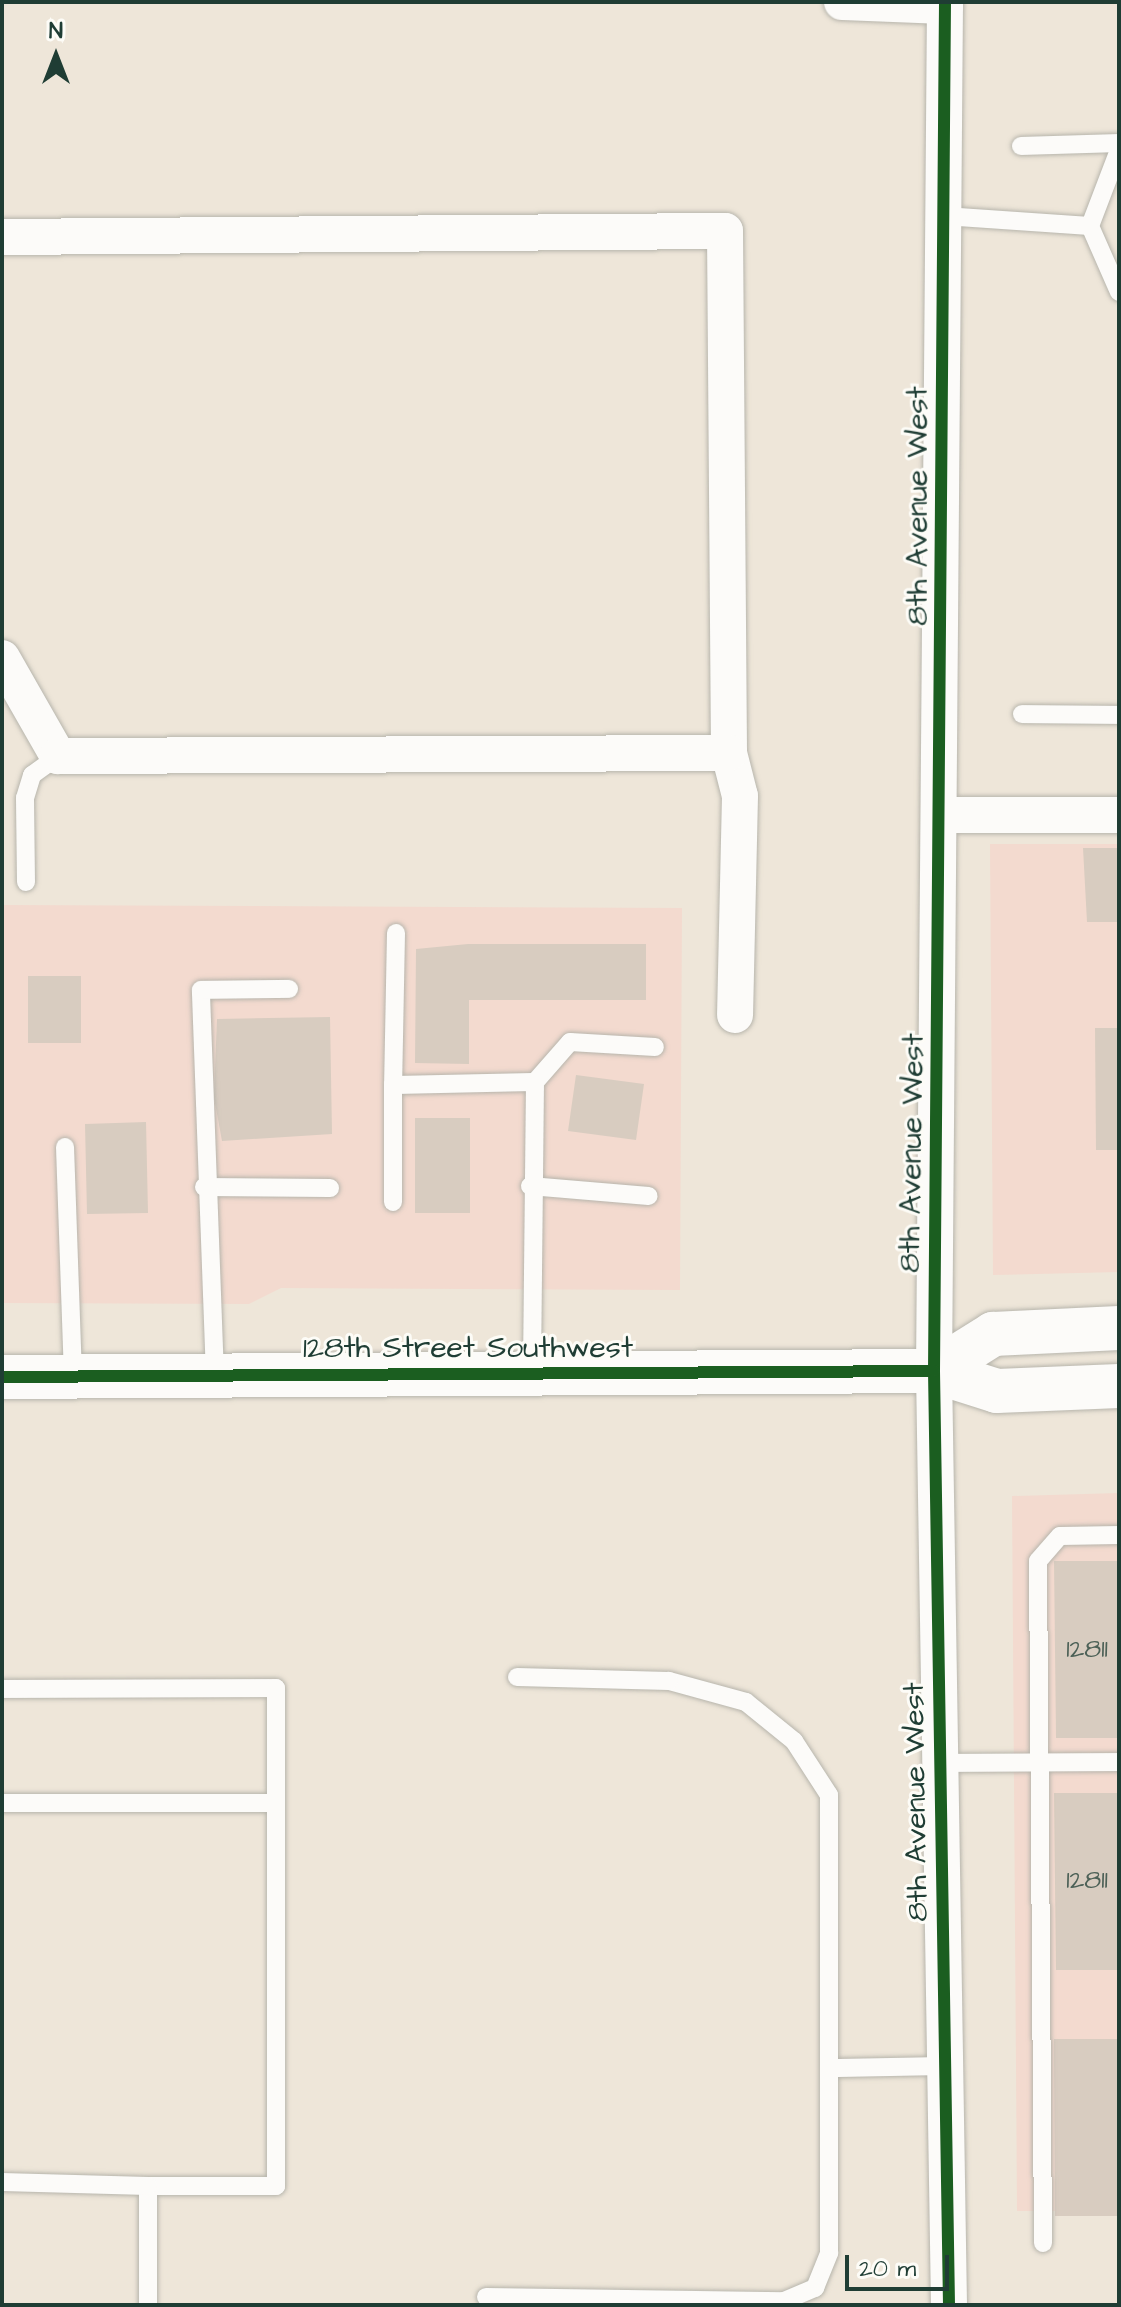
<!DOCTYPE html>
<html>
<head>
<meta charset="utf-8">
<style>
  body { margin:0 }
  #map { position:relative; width:1121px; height:2307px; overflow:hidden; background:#eee6d9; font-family:"Architects Daughter",sans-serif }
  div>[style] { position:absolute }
  .built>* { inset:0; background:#f3dacf }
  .building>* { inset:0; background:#d8ccc0 }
  .roads { filter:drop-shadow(0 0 2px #b7b5ac) drop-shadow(0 0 2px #b7b5ac) }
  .service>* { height:18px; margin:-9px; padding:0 9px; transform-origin:9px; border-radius:9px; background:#fcfbf9 }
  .minor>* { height:36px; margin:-18px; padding:0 18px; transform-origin:18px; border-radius:18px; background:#fcfbf9 }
  .secondary>* { height:44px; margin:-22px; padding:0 22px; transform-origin:22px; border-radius:22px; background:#fcfbf9 }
  .cycleway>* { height:12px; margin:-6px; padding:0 6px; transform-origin:6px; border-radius:6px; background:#1b5e20 }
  span { translate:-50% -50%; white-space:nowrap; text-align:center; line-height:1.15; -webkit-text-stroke:6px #fdfcf7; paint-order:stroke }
  .number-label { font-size:26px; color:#4d6157 }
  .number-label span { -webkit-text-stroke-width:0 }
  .street-label { font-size:30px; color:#1f3d34 }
  .frame { position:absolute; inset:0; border:4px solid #1f3d34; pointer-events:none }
  .north { position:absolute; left:16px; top:16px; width:80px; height:80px; -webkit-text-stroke:6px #fdfcf7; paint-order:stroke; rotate:0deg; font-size:22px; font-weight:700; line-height:32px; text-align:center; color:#1f3d34 }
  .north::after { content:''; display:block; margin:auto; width:28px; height:36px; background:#1f3d34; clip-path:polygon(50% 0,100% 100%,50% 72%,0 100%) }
  .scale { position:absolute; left:845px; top:2255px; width:104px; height:36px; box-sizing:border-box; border:4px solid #1f3d34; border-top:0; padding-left:10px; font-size:24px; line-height:28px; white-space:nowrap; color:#1f3d34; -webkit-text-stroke:6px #fdfcf7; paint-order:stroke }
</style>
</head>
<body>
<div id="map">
  <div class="built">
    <i style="clip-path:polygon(990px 844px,1119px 844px,1119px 1272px,993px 1275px)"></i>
    <i style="clip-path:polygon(2px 905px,682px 908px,680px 1290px,281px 1288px,249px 1304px,2px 1303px)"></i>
    <i style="clip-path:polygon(1119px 1493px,1119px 2211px,1017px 2211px,1012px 1496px)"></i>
  </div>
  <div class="building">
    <i style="clip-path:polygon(1083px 848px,1119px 848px,1119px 922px,1087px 922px)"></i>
    <i style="clip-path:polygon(468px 944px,646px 944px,646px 1000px,469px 1000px,469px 1064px,415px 1063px,416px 949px)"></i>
    <i style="clip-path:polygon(28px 976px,81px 976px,81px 1043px,28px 1043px)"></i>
    <i style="clip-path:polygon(330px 1017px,332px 1134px,222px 1141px,214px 1097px,217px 1019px)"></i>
    <i style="clip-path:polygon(1095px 1028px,1119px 1028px,1119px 1150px,1096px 1150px)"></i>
    <i style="clip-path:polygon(576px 1075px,644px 1084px,636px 1140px,568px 1131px)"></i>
    <i style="clip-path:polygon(415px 1118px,470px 1118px,470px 1213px,415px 1213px)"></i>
    <i style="clip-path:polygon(146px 1122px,148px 1213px,87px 1214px,85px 1124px)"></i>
    <i style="clip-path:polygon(1054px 1561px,1119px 1561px,1119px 1738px,1056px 1738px)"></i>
    <i style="clip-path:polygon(1054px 1793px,1119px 1793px,1119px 1970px,1056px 1970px)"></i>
    <i style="clip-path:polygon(1054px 2039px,1119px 2039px,1119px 2216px,1055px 2216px)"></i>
  </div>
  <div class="roads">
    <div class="service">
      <i style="left:1021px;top:146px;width:98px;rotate:-1.8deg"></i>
      <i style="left:944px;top:216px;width:146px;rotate:3.9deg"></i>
      <i style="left:1090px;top:226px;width:72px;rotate:66.3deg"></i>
      <i style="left:1090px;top:226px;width:81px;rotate:-69.1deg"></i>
      <i style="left:1022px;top:714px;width:97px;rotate:0.6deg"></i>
      <i style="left:26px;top:882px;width:84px;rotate:-90.7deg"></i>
      <i style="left:25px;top:798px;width:24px;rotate:-73deg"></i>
      <i style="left:32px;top:775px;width:32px;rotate:-36deg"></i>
      <i style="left:396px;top:933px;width:152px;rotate:91.1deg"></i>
      <i style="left:393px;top:1085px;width:142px;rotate:-1.2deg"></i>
      <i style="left:535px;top:1082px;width:292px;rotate:90.6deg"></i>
      <i style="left:535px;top:1082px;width:53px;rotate:-48.8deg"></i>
      <i style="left:570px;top:1042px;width:85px;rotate:3.4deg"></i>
      <i style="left:393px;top:1085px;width:117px;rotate:90deg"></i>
      <i style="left:65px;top:1147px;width:229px;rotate:88deg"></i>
      <i style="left:530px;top:1186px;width:119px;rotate:4.8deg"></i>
      <i style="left:204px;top:1187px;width:126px;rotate:0.5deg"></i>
      <i style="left:215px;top:1376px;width:386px;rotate:-92.1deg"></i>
      <i style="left:201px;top:990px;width:88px;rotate:-0.7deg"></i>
      <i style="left:2px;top:1689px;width:274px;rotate:-0.2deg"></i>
      <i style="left:276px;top:1688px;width:498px;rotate:90deg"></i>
      <i style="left:276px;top:2186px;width:128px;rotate:180deg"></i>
      <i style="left:148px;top:2186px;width:119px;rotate:90deg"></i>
      <i style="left:941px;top:1763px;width:178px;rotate:-0.3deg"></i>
      <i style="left:2px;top:1803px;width:271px"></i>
      <i style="left:834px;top:2068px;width:113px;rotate:-1deg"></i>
      <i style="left:2px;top:2182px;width:146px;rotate:1.6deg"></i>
      <i style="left:1043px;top:2243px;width:682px;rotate:-90.42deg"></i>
      <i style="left:1038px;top:1561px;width:33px;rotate:-49deg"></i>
      <i style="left:1060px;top:1536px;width:59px;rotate:-1deg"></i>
      <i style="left:486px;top:2297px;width:298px;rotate:0.8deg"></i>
      <i style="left:784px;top:2301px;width:34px;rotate:-23deg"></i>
      <i style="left:815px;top:2288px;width:38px;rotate:-68deg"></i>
      <i style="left:829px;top:2253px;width:458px;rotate:-90deg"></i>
      <i style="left:829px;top:1795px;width:64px;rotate:-122.9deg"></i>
      <i style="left:794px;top:1741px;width:62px;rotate:-140.9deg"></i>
      <i style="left:746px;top:1702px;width:80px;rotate:-164.7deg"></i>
      <i style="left:669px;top:1681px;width:152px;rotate:-178.5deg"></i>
    </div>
    <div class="minor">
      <i style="left:842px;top:2px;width:103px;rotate:2.2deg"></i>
      <i style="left:945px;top:2px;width:1369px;rotate:90.46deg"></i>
      <i style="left:934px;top:1371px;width:934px;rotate:89.08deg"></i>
      <i style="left:2px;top:237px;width:723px;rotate:-0.48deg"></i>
      <i style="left:725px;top:231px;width:522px;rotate:89.56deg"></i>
      <i style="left:729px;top:753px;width:44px;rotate:75.7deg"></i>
      <i style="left:740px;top:796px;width:219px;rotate:91.3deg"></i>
      <i style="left:2px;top:658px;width:113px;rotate:60.3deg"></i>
      <i style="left:58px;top:756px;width:671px;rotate:-0.26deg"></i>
      <i style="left:943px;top:815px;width:176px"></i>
    </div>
    <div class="secondary">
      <i style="left:934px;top:1371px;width:70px;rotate:-32.1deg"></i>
      <i style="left:993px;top:1334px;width:126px;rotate:-2.7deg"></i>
      <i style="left:2px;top:1377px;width:932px;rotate:-0.37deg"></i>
      <i style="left:934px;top:1371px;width:66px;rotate:17.6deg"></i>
      <i style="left:997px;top:1391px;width:122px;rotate:-2.3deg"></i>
    </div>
  </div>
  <div class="cycleway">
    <i style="left:945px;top:2px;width:1369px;rotate:90.46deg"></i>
    <i style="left:934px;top:1371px;width:934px;rotate:89.08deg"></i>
    <i style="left:2px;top:1377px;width:932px;rotate:-0.37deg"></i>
  </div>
  <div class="number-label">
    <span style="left:1087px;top:1650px">12811</span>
    <span style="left:1087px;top:1881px">12811</span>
  </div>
  <div class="street-label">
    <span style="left:918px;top:506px;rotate:-90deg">8th Avenue West</span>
    <span style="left:912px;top:1153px;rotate:-89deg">8th Avenue West</span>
    <span style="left:468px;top:1348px">128th Street Southwest</span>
    <span style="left:916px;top:1802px;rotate:-91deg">8th Avenue West</span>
  </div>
  <div class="frame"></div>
  <div class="north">N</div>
  <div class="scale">20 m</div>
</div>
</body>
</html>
